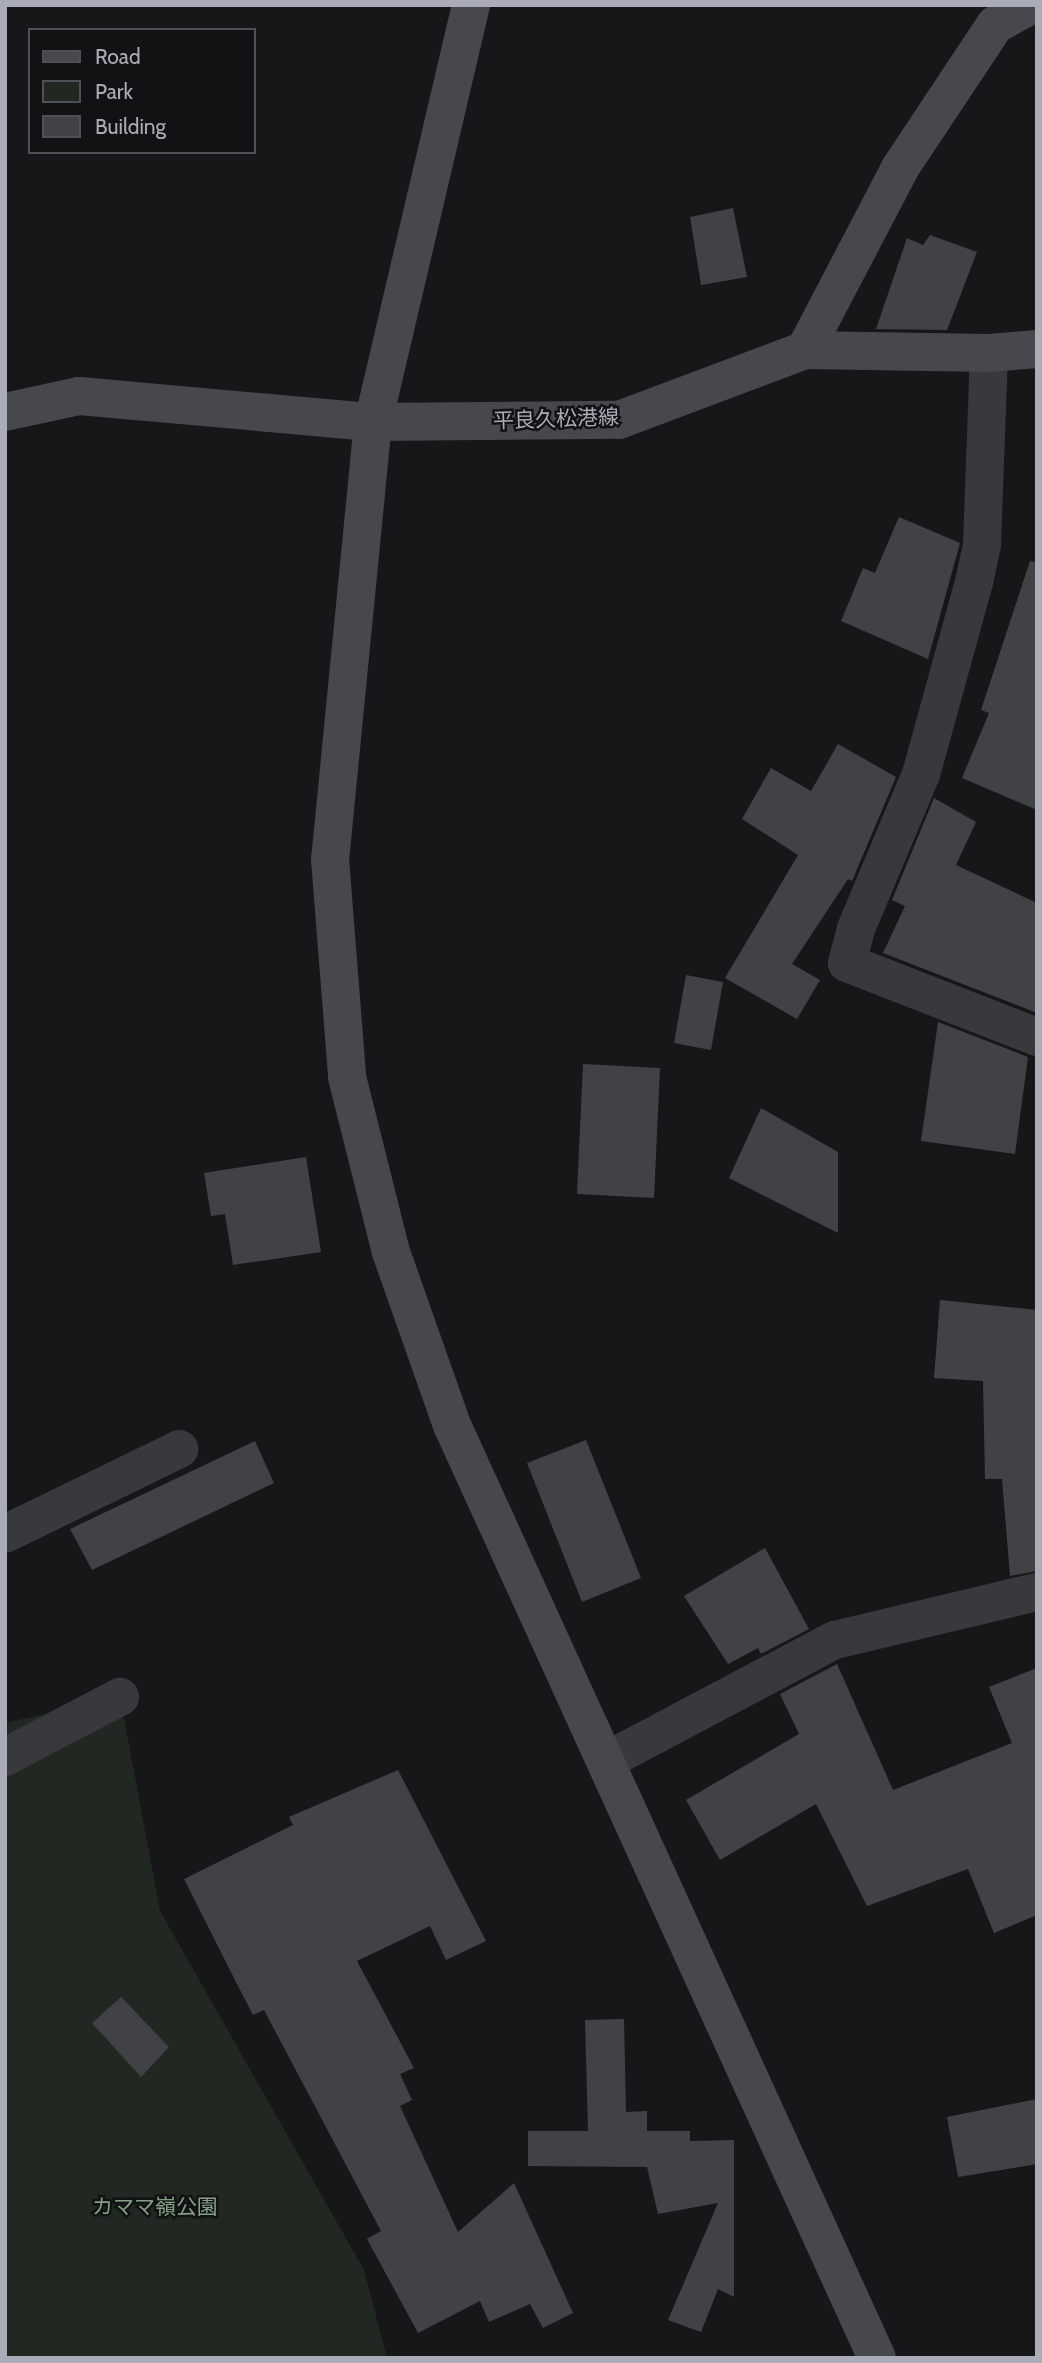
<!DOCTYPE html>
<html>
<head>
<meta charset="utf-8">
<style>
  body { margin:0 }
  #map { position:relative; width:1042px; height:2363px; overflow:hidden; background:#171719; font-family:Cabin,"Noto Sans JP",sans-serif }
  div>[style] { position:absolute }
  .green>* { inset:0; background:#212822 }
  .building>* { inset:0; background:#414245 }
  .street>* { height:38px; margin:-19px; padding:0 19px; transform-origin:19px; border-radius:19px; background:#38393d }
  .secondary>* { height:38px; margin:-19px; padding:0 19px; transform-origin:19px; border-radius:19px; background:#46484d }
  span { translate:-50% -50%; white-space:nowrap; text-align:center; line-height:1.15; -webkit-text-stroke:5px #121214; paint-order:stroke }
  .street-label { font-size:21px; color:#aaadb8 }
  .park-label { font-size:21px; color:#82a185 }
  .frame { position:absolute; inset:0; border:7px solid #aaadb8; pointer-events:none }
  .legend { position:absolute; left:28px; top:28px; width:228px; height:126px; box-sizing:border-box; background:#121214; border:2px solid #4f5056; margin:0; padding:9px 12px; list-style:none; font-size:21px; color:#aaadb8 }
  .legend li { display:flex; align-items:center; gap:14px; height:35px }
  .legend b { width:35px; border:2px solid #4f5056 }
</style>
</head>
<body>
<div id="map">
  <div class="green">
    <i style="clip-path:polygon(120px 1697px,160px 1911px,364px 2270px,387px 2358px,5px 2358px,5px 1723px)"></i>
  </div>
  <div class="building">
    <i style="clip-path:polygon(733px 208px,747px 277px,701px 285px,690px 217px)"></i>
    <i style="clip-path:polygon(930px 235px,977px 252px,947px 330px,876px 329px,907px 238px,923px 245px)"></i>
    <i style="clip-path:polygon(899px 517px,960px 543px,928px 659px,841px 621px,863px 568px,875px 573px)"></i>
    <i style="clip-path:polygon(1030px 561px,1037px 562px,1037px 810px,962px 778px,989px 713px,981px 710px)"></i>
    <i style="clip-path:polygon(838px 744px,896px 777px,852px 881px,848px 879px,792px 964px,820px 980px,797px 1019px,725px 978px,798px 855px,742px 819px,771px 768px,811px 791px)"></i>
    <i style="clip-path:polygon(934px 798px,976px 822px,956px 865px,1037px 903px,1037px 1013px,883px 953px,905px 906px,892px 900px)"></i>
    <i style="clip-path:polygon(686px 975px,723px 982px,711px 1050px,674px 1043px)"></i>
    <i style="clip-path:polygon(938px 1022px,1028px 1057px,1015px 1154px,921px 1141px)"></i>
    <i style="clip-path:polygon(583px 1064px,660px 1068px,654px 1198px,577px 1194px)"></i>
    <i style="clip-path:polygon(761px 1108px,838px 1152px,838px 1233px,729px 1178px)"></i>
    <i style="clip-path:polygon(306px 1157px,321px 1252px,233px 1265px,225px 1214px,211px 1216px,204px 1173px)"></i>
    <i style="clip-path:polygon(940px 1300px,1037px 1310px,1037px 1571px,1010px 1576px,1002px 1479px,985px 1479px,983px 1381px,934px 1378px)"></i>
    <i style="clip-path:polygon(586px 1440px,641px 1578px,582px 1602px,527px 1463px)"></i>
    <i style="clip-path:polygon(255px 1441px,274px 1483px,92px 1570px,70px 1529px)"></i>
    <i style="clip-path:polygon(765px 1548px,809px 1629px,761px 1654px,758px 1648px,728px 1664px,684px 1596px)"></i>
    <i style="clip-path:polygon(837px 1664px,893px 1790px,1012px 1743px,989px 1687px,1037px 1668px,1037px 1915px,994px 1933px,968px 1869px,867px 1906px,816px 1804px,720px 1860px,686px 1800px,799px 1734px,780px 1694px)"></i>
    <i style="clip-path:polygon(398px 1770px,486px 1941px,446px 1960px,430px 1926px,357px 1961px,414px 2068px,400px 2074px,412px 2100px,400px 2106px,458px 2232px,514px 2183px,573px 2313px,543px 2328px,530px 2304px,489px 2322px,480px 2301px,418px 2333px,367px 2239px,381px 2231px,264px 2010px,253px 2015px,238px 1986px,184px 1879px,293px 1825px,289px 1817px)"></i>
    <i style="clip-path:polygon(121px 1997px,169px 2047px,141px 2077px,92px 2023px)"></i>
    <i style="clip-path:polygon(624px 2019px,626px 2112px,647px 2111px,647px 2131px,690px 2131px,690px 2141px,734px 2140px,734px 2297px,718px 2289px,701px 2332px,668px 2320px,718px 2203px,658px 2214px,647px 2167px,528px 2166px,528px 2131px,588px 2131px,585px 2020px)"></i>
    <i style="clip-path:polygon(1037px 2099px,1037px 2164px,958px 2177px,947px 2117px)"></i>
  </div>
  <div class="street">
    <i style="left:989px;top:353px;width:192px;rotate:92.1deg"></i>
    <i style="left:982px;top:545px;width:38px;rotate:102deg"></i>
    <i style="left:974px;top:582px;width:199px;rotate:105.4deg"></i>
    <i style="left:921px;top:774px;width:168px;rotate:112.8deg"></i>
    <i style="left:856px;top:929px;width:35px;rotate:105deg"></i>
    <i style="left:847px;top:963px;width:204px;rotate:21.3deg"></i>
    <i style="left:5px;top:1534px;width:194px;rotate:-26deg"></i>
    <i style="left:5px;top:1757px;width:130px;rotate:-27.6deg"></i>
    <i style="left:606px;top:1761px;width:259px;rotate:-27.9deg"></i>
    <i style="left:835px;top:1640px;width:208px;rotate:-13.4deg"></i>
  </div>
  <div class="secondary">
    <i style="left:471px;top:5px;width:428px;rotate:103.2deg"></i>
    <i style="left:373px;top:422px;width:439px;rotate:95.6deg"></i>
    <i style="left:330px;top:859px;width:219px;rotate:85.5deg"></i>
    <i style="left:347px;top:1077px;width:180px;rotate:75.9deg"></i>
    <i style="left:391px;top:1252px;width:183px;rotate:70.6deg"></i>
    <i style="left:452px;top:1425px;width:1025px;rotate:65.51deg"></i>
    <i style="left:805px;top:350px;width:184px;rotate:0.9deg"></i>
    <i style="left:989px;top:353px;width:48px;rotate:-4.8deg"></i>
    <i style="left:5px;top:412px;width:76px;rotate:-12.2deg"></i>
    <i style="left:79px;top:396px;width:295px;rotate:5.1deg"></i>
    <i style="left:373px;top:422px;width:246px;rotate:-0.5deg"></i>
    <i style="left:619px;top:420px;width:199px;rotate:-20.6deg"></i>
    <i style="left:805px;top:350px;width:205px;rotate:-62.4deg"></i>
    <i style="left:900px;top:168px;width:172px;rotate:-56.4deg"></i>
    <i style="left:995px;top:25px;width:41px;rotate:-29.1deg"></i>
  </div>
  <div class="street-label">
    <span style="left:556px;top:419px;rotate:-2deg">平良久松港線</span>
  </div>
  <div class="park-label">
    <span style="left:155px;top:2207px">カママ嶺公園</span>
  </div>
  <div class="frame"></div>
  <ul class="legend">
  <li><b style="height:9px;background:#46484d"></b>Road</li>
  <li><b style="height:19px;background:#212822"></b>Park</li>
  <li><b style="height:19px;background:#414245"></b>Building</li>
  </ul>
</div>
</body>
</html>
